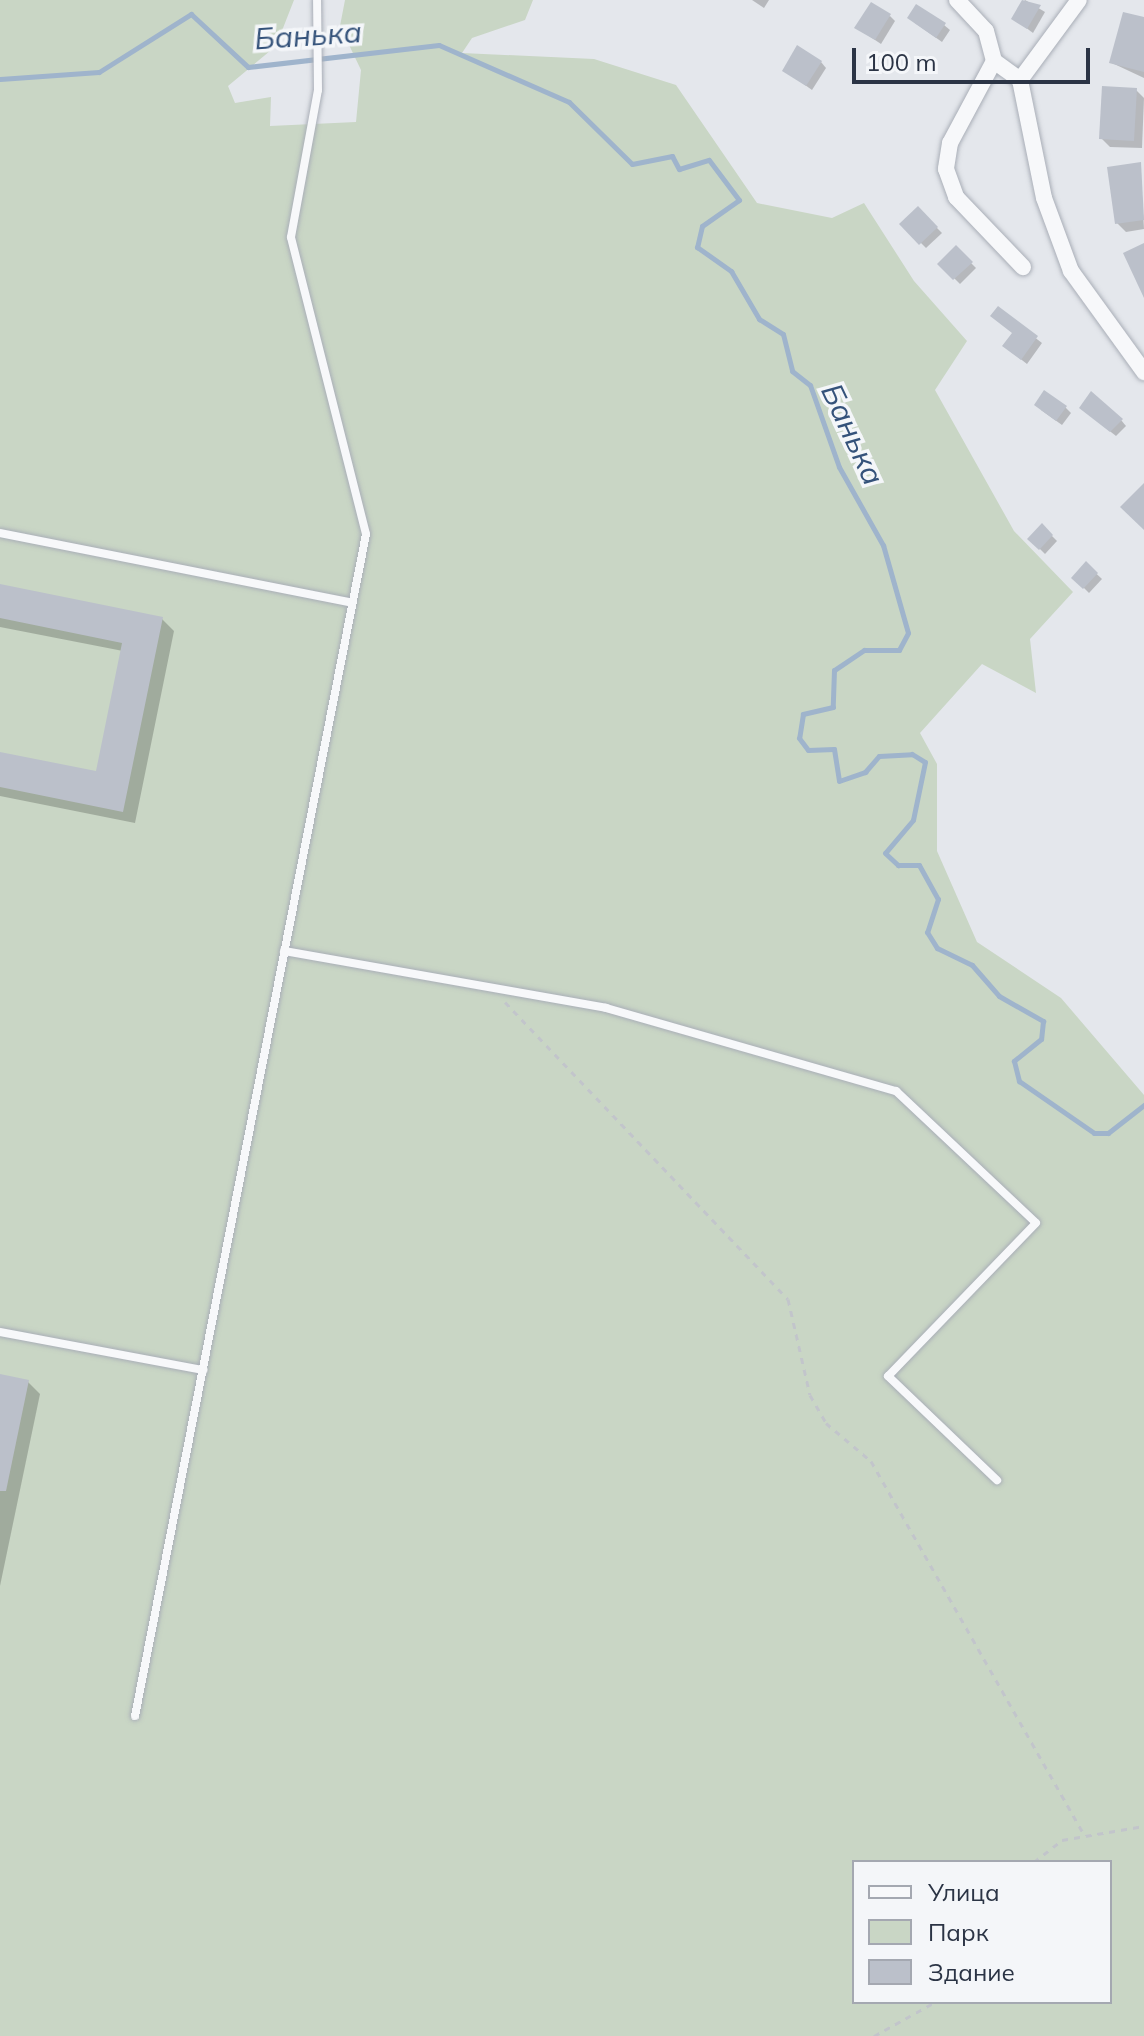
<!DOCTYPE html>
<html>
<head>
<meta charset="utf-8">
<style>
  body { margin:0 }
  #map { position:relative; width:1144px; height:2036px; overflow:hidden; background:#e4e7ec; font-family:Mulish,sans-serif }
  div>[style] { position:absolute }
  .green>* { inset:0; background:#c9d6c5 }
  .shadow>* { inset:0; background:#0003 }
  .stream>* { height:5px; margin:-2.5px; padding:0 2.5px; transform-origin:2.5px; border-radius:2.5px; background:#9fb4cc }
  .building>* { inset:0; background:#bbc0ca }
  .path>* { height:3px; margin-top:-1.5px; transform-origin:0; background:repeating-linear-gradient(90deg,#c2c5cb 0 6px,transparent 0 12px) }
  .roads { filter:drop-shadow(0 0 2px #a9aeb7) drop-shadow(0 0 2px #a9aeb7) }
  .lane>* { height:8px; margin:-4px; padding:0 4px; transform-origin:4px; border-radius:4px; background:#f7f8fa }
  .street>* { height:16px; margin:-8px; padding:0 8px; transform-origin:8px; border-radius:8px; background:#f7f8fa }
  span { translate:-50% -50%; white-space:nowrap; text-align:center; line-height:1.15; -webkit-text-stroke:7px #f4f6f9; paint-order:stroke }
  .water-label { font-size:30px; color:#34527a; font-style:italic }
  .legend { position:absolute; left:852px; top:1860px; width:260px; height:144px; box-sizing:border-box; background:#f4f6f9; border:2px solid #a4a8b1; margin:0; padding:10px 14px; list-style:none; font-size:24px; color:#2b3445 }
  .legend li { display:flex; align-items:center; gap:16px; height:40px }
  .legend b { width:40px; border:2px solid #a4a8b1 }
  .scale { position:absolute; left:852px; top:48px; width:238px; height:36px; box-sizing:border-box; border:4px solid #2b3445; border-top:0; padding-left:10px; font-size:24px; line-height:28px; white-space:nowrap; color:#2b3445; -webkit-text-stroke:6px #f4f6f9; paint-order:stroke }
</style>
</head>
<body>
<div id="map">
  <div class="green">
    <i style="clip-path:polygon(evenodd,0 0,294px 0,276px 46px,228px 86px,235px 103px,271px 97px,270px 126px,356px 122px,361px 70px,340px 26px,345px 0,533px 0,525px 20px,472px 38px,462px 53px,594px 59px,676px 85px,757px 203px,832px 218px,864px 203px,914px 281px,967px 341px,935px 390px,1014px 531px,1073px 592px,1030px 639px,1036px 693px,982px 664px,920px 733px,937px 764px,937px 851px,977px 942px,1061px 998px,1144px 1095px,1144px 2036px,0 2036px,0 0,854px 1862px,1110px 1862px,1110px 2002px,854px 2002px,854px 1862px)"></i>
  </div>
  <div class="shadow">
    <i style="clip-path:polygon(752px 0,769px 0,764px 8px)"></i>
    <i style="clip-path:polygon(1025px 0,1045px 12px,1033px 33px,1013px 18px)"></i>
    <i style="clip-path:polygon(890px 16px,895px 21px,881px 44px,857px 28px)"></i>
    <i style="clip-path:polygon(1144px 19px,1144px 78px,1112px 63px)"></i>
    <i style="clip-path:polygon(915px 23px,944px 25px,950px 30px,942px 42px)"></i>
    <i style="clip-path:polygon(821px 62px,826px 68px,812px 90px,784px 70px)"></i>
    <i style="clip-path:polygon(1136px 90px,1144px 98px,1142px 148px,1110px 147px,1101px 138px)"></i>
    <i style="clip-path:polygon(1140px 164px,1144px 229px,1126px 232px,1117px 223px)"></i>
    <i style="clip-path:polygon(918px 209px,942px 233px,926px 248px,902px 224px)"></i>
    <i style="clip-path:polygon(956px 248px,976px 268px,960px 284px,940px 264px)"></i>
    <i style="clip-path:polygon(998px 309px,1042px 343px,1027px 364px,1010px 351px,1014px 333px)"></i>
    <i style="clip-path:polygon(1065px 407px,1071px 413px,1062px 425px,1041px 410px)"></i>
    <i style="clip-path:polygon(1087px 413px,1121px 420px,1126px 426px,1116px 436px)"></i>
    <i style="clip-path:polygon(1042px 526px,1057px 541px,1045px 554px,1030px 539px)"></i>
    <i style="clip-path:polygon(1086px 564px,1102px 579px,1089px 593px,1074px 578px)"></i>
    <i style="clip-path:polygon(0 586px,162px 619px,174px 631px,135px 823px,0 796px,0 754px,98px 774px,123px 651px,0 627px)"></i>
    <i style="clip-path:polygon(0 1376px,28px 1382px,40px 1394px,0 1586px)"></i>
  </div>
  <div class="stream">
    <i style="left:0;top:79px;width:99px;rotate:-4deg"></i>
    <i style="left:99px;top:72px;width:109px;rotate:-32.2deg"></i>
    <i style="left:191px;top:14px;width:78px;rotate:42.9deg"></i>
    <i style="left:248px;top:67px;width:192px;rotate:-6.6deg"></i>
    <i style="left:439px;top:45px;width:142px;rotate:23.7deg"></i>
    <i style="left:569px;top:102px;width:88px;rotate:44.5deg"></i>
    <i style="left:632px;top:164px;width:41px;rotate:-11.3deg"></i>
    <i style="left:672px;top:156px;width:15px;rotate:62deg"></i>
    <i style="left:679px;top:169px;width:31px;rotate:-17deg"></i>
    <i style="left:709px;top:160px;width:50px;rotate:53.1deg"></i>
    <i style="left:739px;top:200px;width:45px;rotate:144.9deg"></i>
    <i style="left:702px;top:226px;width:22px;rotate:103deg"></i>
    <i style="left:697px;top:247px;width:42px;rotate:35.2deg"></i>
    <i style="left:731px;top:271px;width:56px;rotate:59.7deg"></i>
    <i style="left:759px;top:319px;width:28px;rotate:32deg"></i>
    <i style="left:783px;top:334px;width:38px;rotate:76deg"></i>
    <i style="left:792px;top:371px;width:23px;rotate:38deg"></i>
    <i style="left:810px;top:385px;width:87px;rotate:70.5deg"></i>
    <i style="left:839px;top:467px;width:90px;rotate:60.6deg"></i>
    <i style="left:883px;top:545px;width:91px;rotate:74.1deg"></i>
    <i style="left:908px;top:633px;width:19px;rotate:118deg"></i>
    <i style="left:899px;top:650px;width:35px;rotate:180deg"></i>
    <i style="left:864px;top:650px;width:36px;rotate:146deg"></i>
    <i style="left:834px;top:670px;width:37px;rotate:92deg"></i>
    <i style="left:833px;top:707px;width:31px;rotate:167deg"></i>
    <i style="left:803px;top:714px;width:24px;rotate:99deg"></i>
    <i style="left:799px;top:738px;width:15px;rotate:53deg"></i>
    <i style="left:808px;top:750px;width:26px;rotate:-2deg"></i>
    <i style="left:834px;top:749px;width:32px;rotate:81deg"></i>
    <i style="left:839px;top:781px;width:28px;rotate:-19deg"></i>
    <i style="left:865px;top:772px;width:21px;rotate:-49deg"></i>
    <i style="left:879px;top:756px;width:33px;rotate:-3deg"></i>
    <i style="left:912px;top:754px;width:15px;rotate:32deg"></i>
    <i style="left:925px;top:762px;width:59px;rotate:101.7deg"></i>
    <i style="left:913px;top:820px;width:43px;rotate:130.3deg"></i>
    <i style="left:885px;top:853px;width:18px;rotate:43deg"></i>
    <i style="left:898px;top:865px;width:21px"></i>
    <i style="left:919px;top:865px;width:39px;rotate:61deg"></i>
    <i style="left:938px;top:899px;width:35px;rotate:108deg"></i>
    <i style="left:927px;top:932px;width:19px;rotate:58deg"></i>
    <i style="left:937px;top:948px;width:39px;rotate:26deg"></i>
    <i style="left:972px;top:965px;width:41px;rotate:48.9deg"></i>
    <i style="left:999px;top:996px;width:51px;rotate:29.6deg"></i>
    <i style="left:1043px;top:1021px;width:18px;rotate:96deg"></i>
    <i style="left:1041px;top:1039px;width:35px;rotate:141deg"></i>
    <i style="left:1014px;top:1061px;width:21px;rotate:76deg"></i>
    <i style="left:1019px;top:1081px;width:91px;rotate:34.7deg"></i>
    <i style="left:1094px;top:1133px;width:14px"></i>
    <i style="left:1108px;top:1133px;width:46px;rotate:-37.9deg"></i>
  </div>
  <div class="building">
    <i style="clip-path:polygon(1022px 0,1041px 5px,1027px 29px,1011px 19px)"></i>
    <i style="clip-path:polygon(871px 2px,891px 14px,875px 40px,854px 28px)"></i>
    <i style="clip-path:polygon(916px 4px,946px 23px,936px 38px,907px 18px)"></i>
    <i style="clip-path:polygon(1123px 12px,1144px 17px,1144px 72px,1109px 63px)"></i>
    <i style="clip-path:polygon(797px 45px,822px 61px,806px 86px,782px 71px)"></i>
    <i style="clip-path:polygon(1102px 86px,1137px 88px,1134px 141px,1099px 139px)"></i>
    <i style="clip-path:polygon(1141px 162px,1144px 220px,1115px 224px,1107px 167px)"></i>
    <i style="clip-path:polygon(918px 206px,938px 227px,919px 245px,899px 224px)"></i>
    <i style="clip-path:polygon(1144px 243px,1144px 298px,1123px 253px)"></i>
    <i style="clip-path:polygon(956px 245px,973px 262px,953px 280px,937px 264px)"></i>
    <i style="clip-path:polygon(998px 306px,1038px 336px,1021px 360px,1002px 346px,1012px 333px,990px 316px)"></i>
    <i style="clip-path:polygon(1044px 390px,1067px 406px,1056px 421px,1034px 405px)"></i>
    <i style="clip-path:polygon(1091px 391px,1123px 419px,1110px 432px,1079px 408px)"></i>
    <i style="clip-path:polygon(1144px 483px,1144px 530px,1120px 507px)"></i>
    <i style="clip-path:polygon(1042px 523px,1053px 535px,1039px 550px,1027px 539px)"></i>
    <i style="clip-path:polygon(1086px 561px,1098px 573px,1083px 589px,1071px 578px)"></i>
    <i style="clip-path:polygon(0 584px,163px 617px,123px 812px,0 787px,0 752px,96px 771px,122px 643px,0 618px)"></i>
    <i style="clip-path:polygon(0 1374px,29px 1380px,6px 1491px,0 1491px)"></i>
  </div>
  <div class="path">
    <i style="left:505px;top:1002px;width:410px;rotate:46.4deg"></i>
    <i style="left:788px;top:1299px;width:98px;rotate:77.1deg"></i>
    <i style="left:810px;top:1395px;width:32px;rotate:60deg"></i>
    <i style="left:826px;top:1423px;width:59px;rotate:40.2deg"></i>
    <i style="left:871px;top:1461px;width:428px;rotate:60.3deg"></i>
    <i style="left:1034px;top:1862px;width:36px;rotate:-38deg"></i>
    <i style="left:1062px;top:1840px;width:83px;rotate:-9.7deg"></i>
    <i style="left:874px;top:2036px;width:70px;rotate:-29.1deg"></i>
  </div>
  <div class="roads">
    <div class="lane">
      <i style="left:0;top:533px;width:359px;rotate:11.2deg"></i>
      <i style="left:284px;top:951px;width:327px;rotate:10deg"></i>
      <i style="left:606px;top:1008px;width:302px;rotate:16deg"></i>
      <i style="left:896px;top:1091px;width:192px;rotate:43.3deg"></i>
      <i style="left:1036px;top:1223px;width:213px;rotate:134deg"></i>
      <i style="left:888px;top:1376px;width:151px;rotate:43.7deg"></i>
      <i style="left:0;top:1332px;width:207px;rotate:10.6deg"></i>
      <i style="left:135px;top:1716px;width:1204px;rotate:-78.94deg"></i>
      <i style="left:366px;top:534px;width:306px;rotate:-104.2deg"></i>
      <i style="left:291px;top:237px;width:149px;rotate:-79.6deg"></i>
      <i style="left:318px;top:90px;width:90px;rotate:-90.6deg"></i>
    </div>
    <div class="street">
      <i style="left:957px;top:0;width:42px;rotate:46.9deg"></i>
      <i style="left:986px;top:31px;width:31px;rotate:75deg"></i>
      <i style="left:994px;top:61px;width:93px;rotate:118.2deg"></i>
      <i style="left:950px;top:143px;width:26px;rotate:99deg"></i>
      <i style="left:946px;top:169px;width:30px;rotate:70deg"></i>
      <i style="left:956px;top:197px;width:97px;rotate:46.3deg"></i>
      <i style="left:994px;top:61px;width:32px;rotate:36deg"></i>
      <i style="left:1020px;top:80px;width:120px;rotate:78.5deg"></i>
      <i style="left:1044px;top:198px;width:78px;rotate:69.7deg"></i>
      <i style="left:1071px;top:271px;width:125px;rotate:54.1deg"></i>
      <i style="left:1020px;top:80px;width:99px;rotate:-53.6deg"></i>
    </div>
  </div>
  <div class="water-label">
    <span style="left:308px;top:35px;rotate:-4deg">Банька</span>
    <span style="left:853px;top:434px;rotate:65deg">Банька</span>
  </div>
  <ul class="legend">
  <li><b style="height:10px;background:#f7f8fa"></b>Улица</li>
  <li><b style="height:22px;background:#c9d6c5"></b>Парк</li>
  <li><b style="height:22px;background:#bbc0ca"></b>Здание</li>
  </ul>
  <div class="scale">100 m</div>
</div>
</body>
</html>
